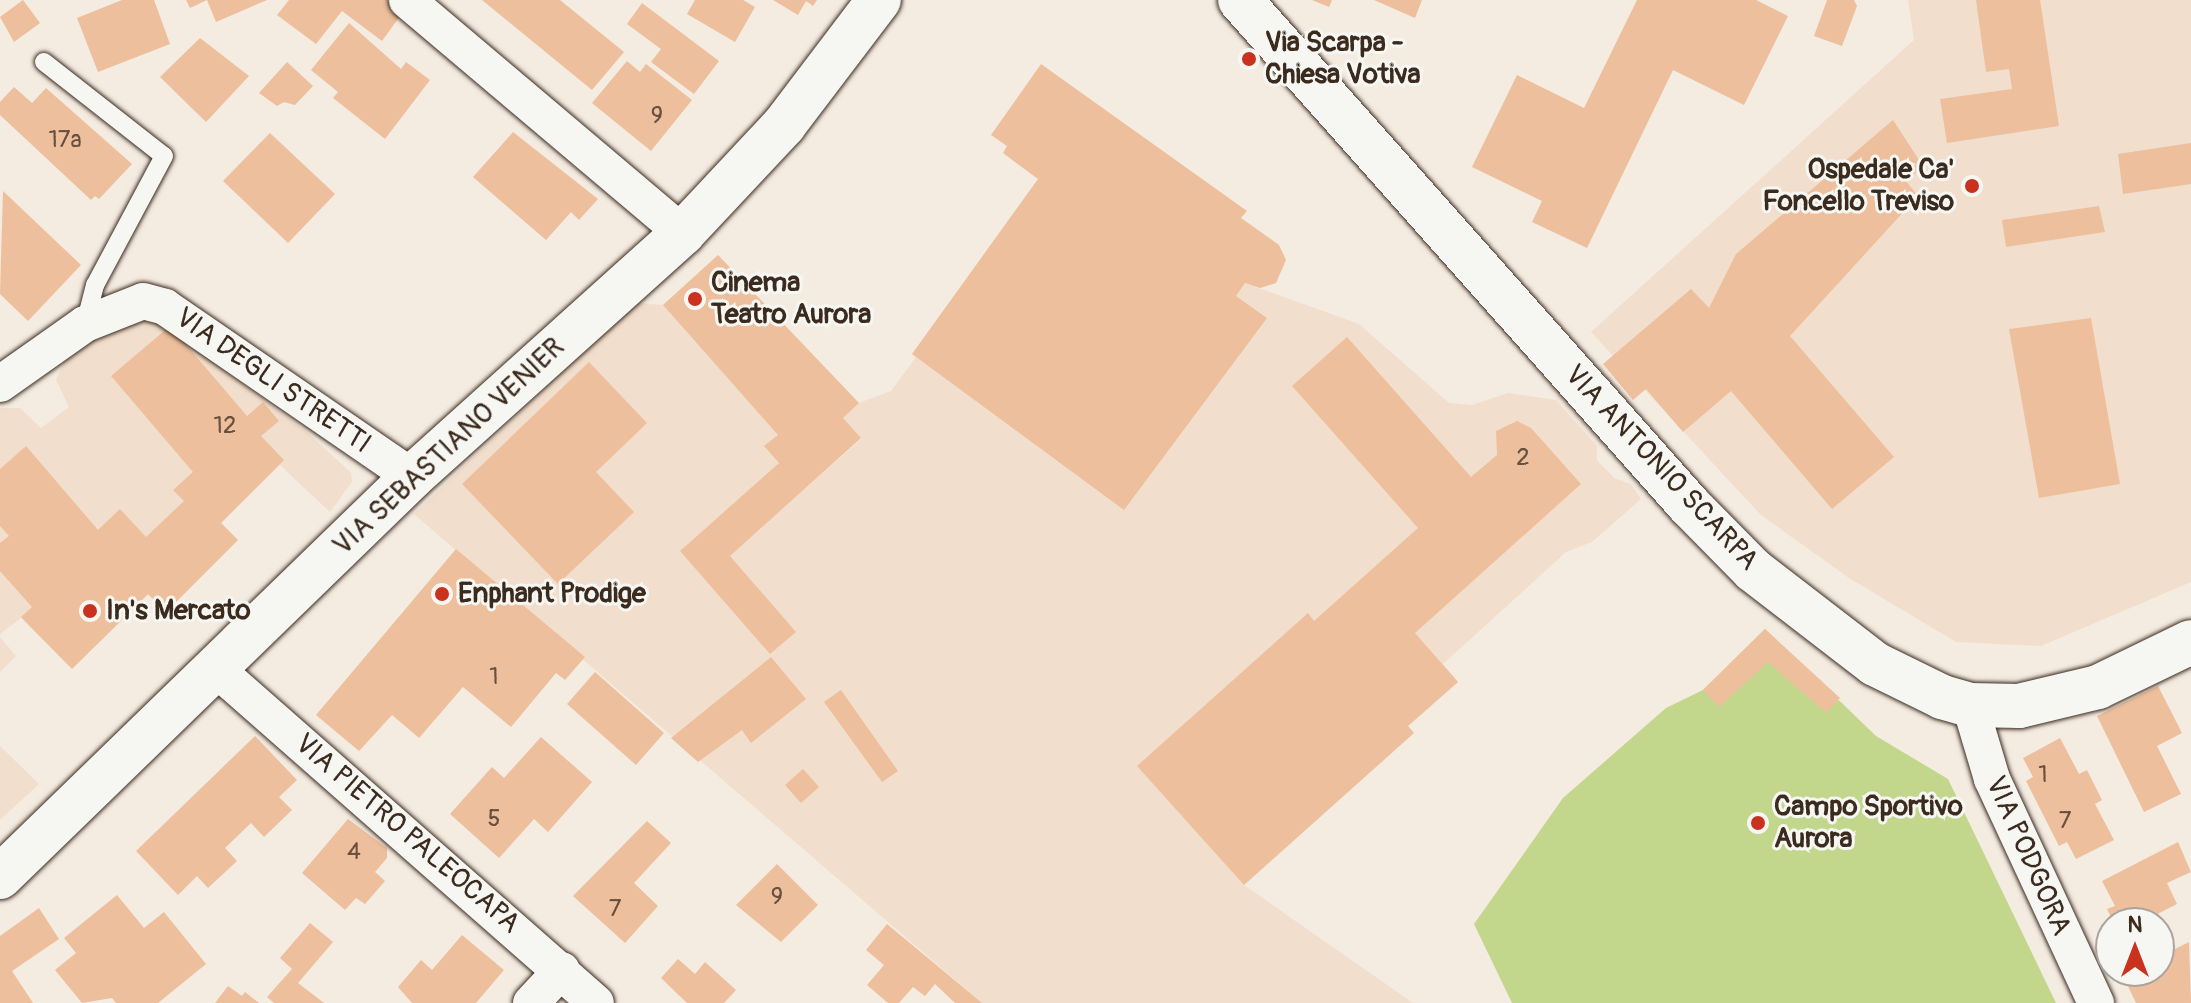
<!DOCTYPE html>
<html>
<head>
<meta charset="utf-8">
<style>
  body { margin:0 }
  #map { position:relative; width:2191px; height:1003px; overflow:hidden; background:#f4ebe1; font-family:Pangolin,sans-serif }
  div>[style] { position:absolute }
  .built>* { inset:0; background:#f2decc }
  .green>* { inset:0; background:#c3d78c }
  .building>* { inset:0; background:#edbf9c }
  .roads { filter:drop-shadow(0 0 2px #3b2a1e) drop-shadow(0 0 2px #3b2a1e) }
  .service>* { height:18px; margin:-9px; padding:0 9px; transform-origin:9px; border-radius:9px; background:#f6f6f2 }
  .minor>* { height:36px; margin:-18px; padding:0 18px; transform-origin:18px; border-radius:18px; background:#f6f6f2 }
  .tertiary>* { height:44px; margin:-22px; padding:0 22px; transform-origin:22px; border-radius:22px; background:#f6f6f2 }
  .dots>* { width:22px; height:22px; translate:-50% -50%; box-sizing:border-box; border:4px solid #f6f6f2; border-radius:50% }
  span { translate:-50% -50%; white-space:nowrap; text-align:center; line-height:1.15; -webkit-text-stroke:6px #f6f6f2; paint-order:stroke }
  .number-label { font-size:24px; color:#684f3e }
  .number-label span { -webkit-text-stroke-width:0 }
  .poi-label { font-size:28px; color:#3b2a1e; font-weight:700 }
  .left { translate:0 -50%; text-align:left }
  .right { translate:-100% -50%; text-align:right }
  .street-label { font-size:28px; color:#3b2a1e }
  .north { position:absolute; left:2095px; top:907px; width:80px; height:80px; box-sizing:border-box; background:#f6f6f2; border:2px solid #aba49d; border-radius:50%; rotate:0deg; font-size:22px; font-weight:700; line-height:32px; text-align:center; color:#3b2a1e }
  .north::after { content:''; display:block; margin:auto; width:28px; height:36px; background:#c8321e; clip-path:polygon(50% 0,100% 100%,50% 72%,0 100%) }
</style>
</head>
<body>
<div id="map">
  <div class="built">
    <i style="clip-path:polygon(1908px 0,2191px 0,2191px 582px,2041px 646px,1956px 642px,1849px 578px,1761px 515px,1591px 332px,1914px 40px)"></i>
    <i style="clip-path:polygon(1245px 283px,1359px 324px,1449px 403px,1472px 405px,1508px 393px,1556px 400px,1597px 446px,1597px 460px,1614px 478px,1631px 484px,1641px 499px,1592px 542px,1566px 552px,1443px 664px,1458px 682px,1408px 726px,1414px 733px,1244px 885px,1413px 1003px,982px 1003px,414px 514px,635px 303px,663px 305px,778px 435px,765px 446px,779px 463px,680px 551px,704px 578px,861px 439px,843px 418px,859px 403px,891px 391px,916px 357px,1267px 318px,1236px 296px)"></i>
    <i style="clip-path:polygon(131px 316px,159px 323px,306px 431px,351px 473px,352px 482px,330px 512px,280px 465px,221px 523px,238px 540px,166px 612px,148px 595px,72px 669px,21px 618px,0 634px,0 408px,20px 408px,41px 428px,69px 407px,56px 380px,66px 358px)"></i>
    <i style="clip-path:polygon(0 637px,16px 656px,0 672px)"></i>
    <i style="clip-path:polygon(0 746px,39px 784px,0 820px)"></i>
  </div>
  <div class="green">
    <i style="clip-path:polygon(1765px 629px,1876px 736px,1948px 779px,2056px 1003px,1512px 1003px,1474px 924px,1563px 798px,1666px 708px,1703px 690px)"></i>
  </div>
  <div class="building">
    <i style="clip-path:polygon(23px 0,40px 23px,14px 42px,0 17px)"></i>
    <i style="clip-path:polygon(122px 0,154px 0,170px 44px,98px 72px,77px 18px)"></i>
    <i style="clip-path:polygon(186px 0,267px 0,216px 22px,207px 0,190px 8px)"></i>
    <i style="clip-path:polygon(289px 0,387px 0,403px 12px,382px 41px,342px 11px,316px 44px,277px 15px)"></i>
    <i style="clip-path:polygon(482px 0,560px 0,624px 52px,592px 90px)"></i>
    <i style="clip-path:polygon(695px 0,743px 0,755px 7px,735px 42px,687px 14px)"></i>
    <i style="clip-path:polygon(773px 0,817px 0,813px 6px,806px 1px,798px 15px)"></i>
    <i style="clip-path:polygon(1312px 0,1332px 0,1329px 7px)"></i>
    <i style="clip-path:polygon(1374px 0,1422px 0,1415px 18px)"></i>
    <i style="clip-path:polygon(1637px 0,1756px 0,1788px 16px,1744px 105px,1673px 70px,1587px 248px,1532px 222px,1542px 201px,1472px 167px,1517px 75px,1584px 108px)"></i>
    <i style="clip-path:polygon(1827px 0,1854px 0,1857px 6px,1842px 46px,1814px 36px)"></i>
    <i style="clip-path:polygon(1976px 0,2040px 0,2059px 126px,1947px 143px,1940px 99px,2012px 89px,2009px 69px,1986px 72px)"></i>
    <i style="clip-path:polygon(642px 3px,719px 61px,694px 94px,651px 62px,661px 49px,627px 24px)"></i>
    <i style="clip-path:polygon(349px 23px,401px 69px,406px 62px,430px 80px,385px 139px,333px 98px,338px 92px,311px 70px)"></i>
    <i style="clip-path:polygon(200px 38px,249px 76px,206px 122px,160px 77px)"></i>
    <i style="clip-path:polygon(627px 61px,640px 72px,646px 64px,692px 100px,651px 151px,592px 103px)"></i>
    <i style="clip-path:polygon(287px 62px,313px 86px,295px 105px,284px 102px,277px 106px,259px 93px)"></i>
    <i style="clip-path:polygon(1041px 64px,1247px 211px,1241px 218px,1279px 245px,1286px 260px,1276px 283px,1260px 288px,1245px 283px,1236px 296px,1267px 318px,1124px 510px,912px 354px,1038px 179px,1003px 153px,1007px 146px,991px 135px)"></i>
    <i style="clip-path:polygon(14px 87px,32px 103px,46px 88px,132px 164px,99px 199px,95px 196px,91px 200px,0 115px,0 102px)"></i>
    <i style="clip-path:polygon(1893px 120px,1923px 166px,1906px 181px,1918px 196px,1790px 336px,1894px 457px,1832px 509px,1731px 391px,1683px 432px,1646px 389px,1633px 400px,1603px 364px,1691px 289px,1709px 308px,1736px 254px)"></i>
    <i style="clip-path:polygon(513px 132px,598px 199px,579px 220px,571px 212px,546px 240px,473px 177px)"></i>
    <i style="clip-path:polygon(270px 133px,335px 194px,288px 243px,223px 181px)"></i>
    <i style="clip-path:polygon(2191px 143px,2191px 184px,2123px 194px,2118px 154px)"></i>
    <i style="clip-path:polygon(3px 191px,81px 265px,28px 321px,0 294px)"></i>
    <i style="clip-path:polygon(2099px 206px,2105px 232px,2006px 247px,2002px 220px)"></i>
    <i style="clip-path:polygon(718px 255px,859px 403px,843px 418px,861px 438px,730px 556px,796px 632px,770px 654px,680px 551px,779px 463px,764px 446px,778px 435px,663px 305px)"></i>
    <i style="clip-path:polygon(2091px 318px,2120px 484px,2039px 498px,2009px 329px)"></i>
    <i style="clip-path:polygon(170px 326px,247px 416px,263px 402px,279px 421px,261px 436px,284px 460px,221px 523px,238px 540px,166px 612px,148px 594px,72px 669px,21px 617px,32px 607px,0 571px,0 543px,9px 536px,0 526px,0 469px,26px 446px,98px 530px,120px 509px,146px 537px,184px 501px,173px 490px,193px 472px,111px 376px)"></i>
    <i style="clip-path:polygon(1347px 337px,1471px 477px,1497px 455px,1496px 431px,1517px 421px,1531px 428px,1581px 484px,1415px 633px,1458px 682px,1408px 726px,1414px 733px,1244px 885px,1137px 766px,1308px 613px,1314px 621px,1418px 528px,1292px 386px)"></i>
    <i style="clip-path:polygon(589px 362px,647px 423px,596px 472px,634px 512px,558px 584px,462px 484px)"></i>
    <i style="clip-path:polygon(456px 549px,585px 657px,565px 680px,556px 673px,511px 727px,463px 687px,419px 738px,392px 715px,359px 751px,316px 715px)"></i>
    <i style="clip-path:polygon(1765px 629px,1840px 698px,1826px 713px,1768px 662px,1719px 707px,1703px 690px)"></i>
    <i style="clip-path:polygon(771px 657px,806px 699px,751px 743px,742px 730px,698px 762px,671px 738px)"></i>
    <i style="clip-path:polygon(595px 672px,664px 733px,636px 765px,567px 704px)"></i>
    <i style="clip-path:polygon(2158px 686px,2182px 733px,2157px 746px,2181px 794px,2144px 812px,2097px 716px)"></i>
    <i style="clip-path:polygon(841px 690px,898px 771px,882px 782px,824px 702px)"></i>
    <i style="clip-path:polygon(255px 736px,297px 780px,279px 797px,292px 810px,264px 837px,251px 823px,225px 848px,237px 861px,208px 888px,197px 876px,178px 895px,136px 851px)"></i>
    <i style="clip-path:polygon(541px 737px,592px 782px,548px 832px,534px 819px,499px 858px,450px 814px,492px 767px,504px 778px)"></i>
    <i style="clip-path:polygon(2060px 738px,2079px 774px,2087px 770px,2102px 800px,2095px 804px,2114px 840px,2076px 859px,2067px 842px,2059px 846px,2026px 781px,2033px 777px,2023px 758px)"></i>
    <i style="clip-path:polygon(803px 769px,819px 787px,801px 803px,785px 785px)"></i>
    <i style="clip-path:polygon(348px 819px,387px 848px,387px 858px,375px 872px,385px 881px,365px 904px,356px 898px,345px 910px,302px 873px)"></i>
    <i style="clip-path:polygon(647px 821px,671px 843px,634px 883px,658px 906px,625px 943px,573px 896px)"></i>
    <i style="clip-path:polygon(2178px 842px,2191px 872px,2167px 883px,2177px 904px,2140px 923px,2114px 923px,2107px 909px,2115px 906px,2102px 881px)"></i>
    <i style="clip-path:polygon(777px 864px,818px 905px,781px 942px,736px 905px)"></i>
    <i style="clip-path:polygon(117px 895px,144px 928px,164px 912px,206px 964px,158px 1003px,116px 1003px,112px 998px,82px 1003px,55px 970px,76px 953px,64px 938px)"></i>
    <i style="clip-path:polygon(39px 908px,59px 939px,12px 971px,33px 1003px,0 1003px,0 936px)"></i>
    <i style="clip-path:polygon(310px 923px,333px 942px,298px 983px,324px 1003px,274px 1003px,267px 997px,292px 969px,280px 958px)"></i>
    <i style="clip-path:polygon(887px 924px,982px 1003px,955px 1003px,935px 984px,925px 996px,913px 987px,899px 1003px,888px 1003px,867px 985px,884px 965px,866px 950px)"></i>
    <i style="clip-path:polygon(462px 935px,504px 970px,476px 1003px,412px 1003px,398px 987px,421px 960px,432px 970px)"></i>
    <i style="clip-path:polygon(2189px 942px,2191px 1003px,2136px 1003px,2125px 980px,2159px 971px,2159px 957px)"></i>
    <i style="clip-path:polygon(678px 959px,695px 974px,705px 962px,736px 990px,724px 1003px,687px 1003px,661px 978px)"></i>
    <i style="clip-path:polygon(228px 986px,242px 996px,245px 992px,259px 1003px,215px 1003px)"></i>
  </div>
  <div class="roads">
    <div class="service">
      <i style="left:44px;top:62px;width:152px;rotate:38.1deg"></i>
      <i style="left:164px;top:156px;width:146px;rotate:118.1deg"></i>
      <i style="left:95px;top:285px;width:40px;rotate:104.4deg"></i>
    </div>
    <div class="minor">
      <i style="left:407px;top:0;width:361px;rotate:40.2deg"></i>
      <i style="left:0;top:384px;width:104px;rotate:-35.2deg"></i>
      <i style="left:85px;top:324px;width:62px;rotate:-21.6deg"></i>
      <i style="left:143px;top:301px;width:23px;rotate:15deg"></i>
      <i style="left:165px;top:307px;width:300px;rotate:34.5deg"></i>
      <i style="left:215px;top:668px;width:507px;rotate:41.32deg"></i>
      <i style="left:1970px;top:705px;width:77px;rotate:73.4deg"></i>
      <i style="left:1992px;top:779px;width:247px;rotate:65.1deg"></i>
      <i style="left:531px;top:1003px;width:45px;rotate:-46.8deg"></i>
    </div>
    <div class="tertiary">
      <i style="left:1240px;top:0;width:676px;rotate:48.36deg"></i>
      <i style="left:1689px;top:505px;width:91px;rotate:45.4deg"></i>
      <i style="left:1753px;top:570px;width:154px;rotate:37.6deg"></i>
      <i style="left:1875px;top:664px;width:75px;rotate:26.2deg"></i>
      <i style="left:1942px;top:697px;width:29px;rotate:16deg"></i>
      <i style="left:1970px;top:705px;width:49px;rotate:1.2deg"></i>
      <i style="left:2019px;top:706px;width:81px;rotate:-13.5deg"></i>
      <i style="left:2098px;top:687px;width:103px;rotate:-25.8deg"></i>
      <i style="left:0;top:877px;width:574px;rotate:-44.15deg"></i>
      <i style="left:412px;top:477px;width:365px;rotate:-42deg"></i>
      <i style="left:683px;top:233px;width:148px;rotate:-46.9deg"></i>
      <i style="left:784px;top:125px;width:157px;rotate:-52.8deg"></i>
    </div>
  </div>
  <div class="dots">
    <i style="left:1249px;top:59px;background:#c8321e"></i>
    <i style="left:1972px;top:186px;background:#c8321e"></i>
    <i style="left:695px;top:299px;background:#c8321e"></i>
    <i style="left:442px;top:594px;background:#c8321e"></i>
    <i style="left:90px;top:611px;background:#c8321e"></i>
    <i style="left:1758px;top:823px;background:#c8321e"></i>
  </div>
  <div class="number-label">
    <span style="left:657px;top:116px">9</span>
    <span style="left:65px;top:140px">17a</span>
    <span style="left:225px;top:426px">12</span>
    <span style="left:1523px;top:458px">2</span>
    <span style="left:494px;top:677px">1</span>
    <span style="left:2043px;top:775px">1</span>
    <span style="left:494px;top:819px">5</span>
    <span style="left:2065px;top:821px">7</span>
    <span style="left:354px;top:852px">4</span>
    <span style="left:777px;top:897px">9</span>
    <span style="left:615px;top:909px">7</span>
  </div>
  <div class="poi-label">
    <span class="left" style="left:1265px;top:59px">Via Scarpa -<br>Chiesa Votiva</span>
    <span class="right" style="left:1954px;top:186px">Ospedale Ca'<br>Foncello Treviso</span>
    <span class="left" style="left:711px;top:299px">Cinema<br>Teatro Aurora</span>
    <span class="left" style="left:458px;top:594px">Enphant Prodige</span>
    <span class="left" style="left:106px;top:611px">In's Mercato</span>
    <span class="left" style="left:1774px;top:823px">Campo Sportivo<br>Aurora</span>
  </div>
  <div class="street-label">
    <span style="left:273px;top:381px;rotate:35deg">VIA DEGLI STRETTI</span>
    <span style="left:449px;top:447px;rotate:-43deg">VIA SEBASTIANO VENIER</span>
    <span style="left:1661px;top:468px;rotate:47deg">VIA ANTONIO SCARPA</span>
    <span style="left:407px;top:834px;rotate:41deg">VIA PIETRO PALEOCAPA</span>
    <span style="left:2028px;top:856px;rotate:66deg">VIA PODGORA</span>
  </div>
  <div class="north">N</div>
</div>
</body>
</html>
